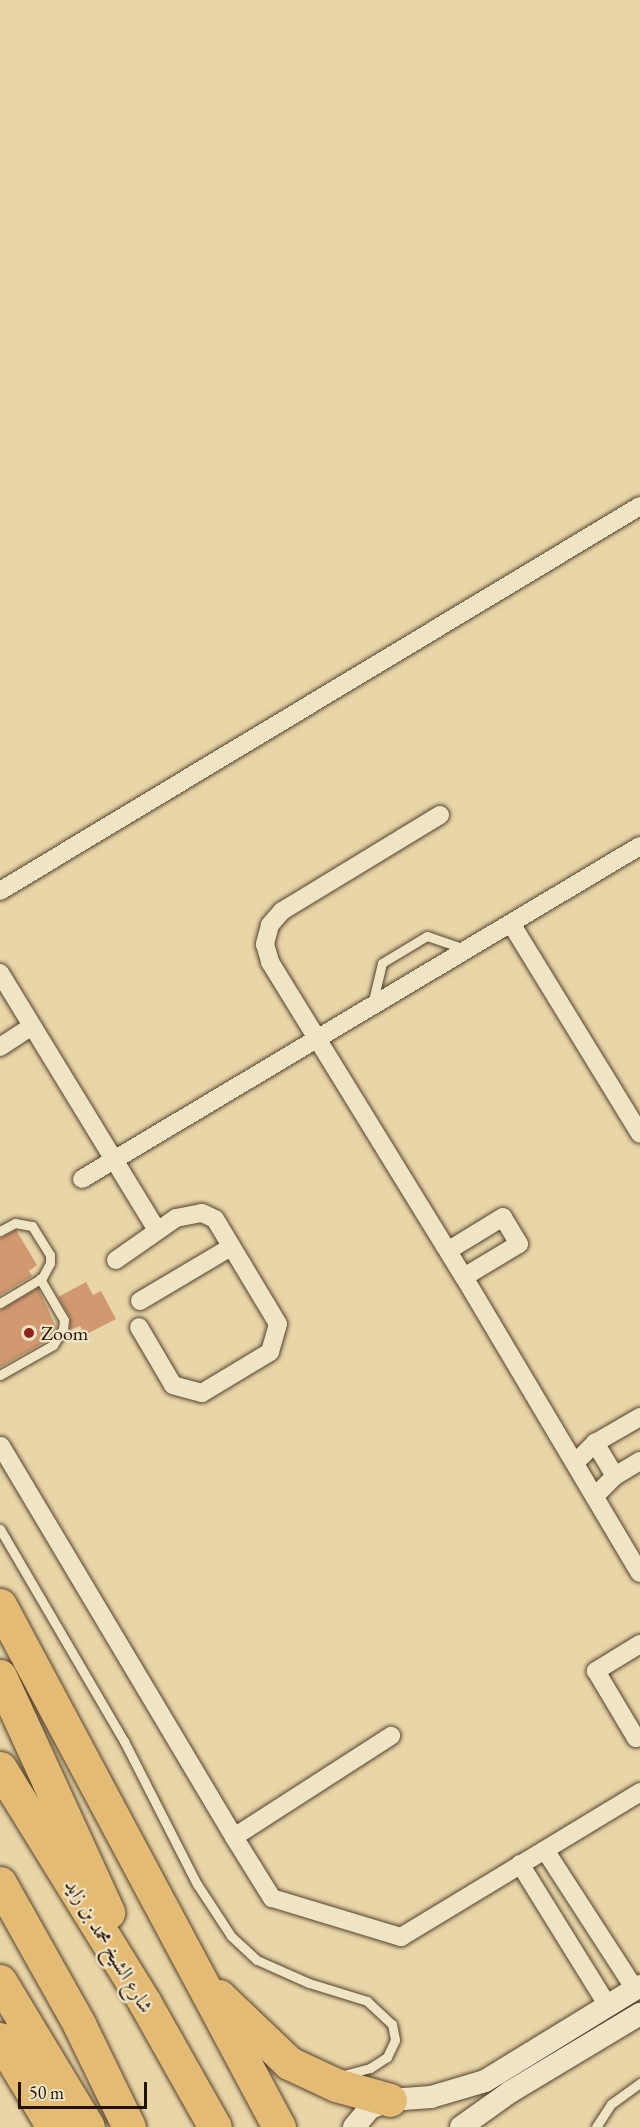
<!DOCTYPE html>
<html>
<head>
<meta charset="utf-8">
<style>
  body { margin:0 }
  #map { position:relative; width:640px; height:2127px; overflow:hidden; background:#e8d6a8; font-family:"EB Garamond",Amiri,serif }
  div>[style] { position:absolute }
  .building>* { inset:0; background:#d29970 }
  .roads { filter:drop-shadow(0 0 2px #54422d) drop-shadow(0 0 2px #54422d) }
  .service>* { height:9px; margin:-4.5px; padding:0 4.5px; transform-origin:4.5px; border-radius:4.5px; background:#f0e4c6 }
  .minor>* { height:18px; margin:-9px; padding:0 9px; transform-origin:9px; border-radius:9px; background:#f0e4c6 }
  .tertiary>* { height:22px; margin:-11px; padding:0 11px; transform-origin:11px; border-radius:11px; background:#f0e4c6 }
  .motorway>* { height:33px; margin:-16.5px; padding:0 16.5px; transform-origin:16.5px; border-radius:16.5px; background:#e4bb74 }
  .dots>* { width:16px; height:16px; translate:-50% -50%; box-sizing:border-box; border:3px solid #f0e4c6; border-radius:50% }
  span { translate:-50% -50%; white-space:nowrap; text-align:center; line-height:1.15; -webkit-text-stroke:4.5px #f0e4c6; paint-order:stroke }
  .poi-label { font-size:20px; color:#231104 }
  .left { translate:0 -50%; text-align:left }
  .street-label { font-size:20px; color:#231104 }
  .scale { position:absolute; left:18px; top:2082px; width:129px; height:27px; box-sizing:border-box; border:3px solid #231104; border-top:0; padding-left:8px; font-size:18px; line-height:21px; white-space:nowrap; color:#231104; -webkit-text-stroke:4px #f0e4c6; paint-order:stroke }
</style>
</head>
<body>
<div id="map">
  <div class="building">
    <i style="clip-path:polygon(16px 1230px,37px 1265px,29px 1271px,32px 1276px,0 1295px,0 1238px)"></i>
    <i style="clip-path:polygon(86px 1282px,93px 1295px,101px 1291px,116px 1319px,85px 1335px,80px 1326px,70px 1330px,70px 1317px,58px 1297px)"></i>
    <i style="clip-path:polygon(38px 1288px,56px 1327px,48px 1340px,0 1367px,0 1310px)"></i>
  </div>
  <div class="roads">
    <div class="service">
      <i style="left:372px;top:1005px;width:43px;rotate:-76.6deg"></i>
      <i style="left:382px;top:963px;width:52px;rotate:-31deg"></i>
      <i style="left:427px;top:936px;width:40px;rotate:18.9deg"></i>
      <i style="left:0;top:1231px;width:17px;rotate:-28deg"></i>
      <i style="left:15px;top:1223px;width:17px;rotate:10deg"></i>
      <i style="left:32px;top:1226px;width:34px;rotate:58deg"></i>
      <i style="left:50px;top:1255px;width:8px;rotate:90deg"></i>
      <i style="left:50px;top:1263px;width:17px;rotate:118deg"></i>
      <i style="left:42px;top:1278px;width:49px;rotate:149.2deg"></i>
      <i style="left:0;top:1375px;width:61px;rotate:-29.5deg"></i>
      <i style="left:53px;top:1345px;width:19px;rotate:-58deg"></i>
      <i style="left:63px;top:1329px;width:9px;rotate:-84deg"></i>
      <i style="left:64px;top:1320px;width:48px;rotate:-120.3deg"></i>
      <i style="left:0;top:1529px;width:246px;rotate:59.7deg"></i>
      <i style="left:124px;top:1741px;width:161px;rotate:63deg"></i>
      <i style="left:197px;top:1884px;width:62px;rotate:56.8deg"></i>
      <i style="left:231px;top:1936px;width:35px;rotate:43deg"></i>
      <i style="left:257px;top:1960px;width:57px;rotate:23.9deg"></i>
      <i style="left:309px;top:1983px;width:61px;rotate:17.2deg"></i>
      <i style="left:367px;top:2001px;width:34px;rotate:43deg"></i>
      <i style="left:392px;top:2024px;width:16px;rotate:79deg"></i>
      <i style="left:395px;top:2040px;width:19px;rotate:115deg"></i>
      <i style="left:387px;top:2057px;width:20px;rotate:147deg"></i>
      <i style="left:370px;top:2068px;width:30px;rotate:165deg"></i>
      <i style="left:596px;top:2127px;width:27px;rotate:-57deg"></i>
      <i style="left:611px;top:2104px;width:36px;rotate:-36deg"></i>
    </div>
    <div class="minor">
      <i style="left:440px;top:815px;width:185px;rotate:148.7deg"></i>
      <i style="left:282px;top:911px;width:18px;rotate:131deg"></i>
      <i style="left:270px;top:925px;width:20px;rotate:105deg"></i>
      <i style="left:265px;top:944px;width:19px;rotate:74deg"></i>
      <i style="left:270px;top:962px;width:370px;rotate:58.4deg"></i>
      <i style="left:464px;top:1277px;width:64px;rotate:-31deg"></i>
      <i style="left:519px;top:1244px;width:31px;rotate:-121deg"></i>
      <i style="left:503px;top:1217px;width:63px;rotate:148.6deg"></i>
      <i style="left:0;top:891px;width:747px;rotate:-31.03deg"></i>
      <i style="left:512px;top:925px;width:245px;rotate:58.5deg"></i>
      <i style="left:0;top:973px;width:301px;rotate:58.6deg"></i>
      <i style="left:0;top:1047px;width:38px;rotate:-33deg"></i>
      <i style="left:82px;top:1179px;width:650px;rotate:-30.83deg"></i>
      <i style="left:116px;top:1260px;width:73px;rotate:-35deg"></i>
      <i style="left:176px;top:1218px;width:26px;rotate:-11deg"></i>
      <i style="left:202px;top:1213px;width:14px;rotate:25deg"></i>
      <i style="left:215px;top:1219px;width:122px;rotate:59deg"></i>
      <i style="left:278px;top:1324px;width:29px;rotate:106deg"></i>
      <i style="left:270px;top:1352px;width:79px;rotate:148.9deg"></i>
      <i style="left:202px;top:1393px;width:30px;rotate:-165deg"></i>
      <i style="left:173px;top:1385px;width:67px;rotate:-120.4deg"></i>
      <i style="left:464px;top:1277px;width:344px;rotate:59.3deg"></i>
      <i style="left:140px;top:1301px;width:106px;rotate:-30.7deg"></i>
      <i style="left:1px;top:1446px;width:455px;rotate:59.2deg"></i>
      <i style="left:234px;top:1837px;width:187px;rotate:-32.8deg"></i>
      <i style="left:575px;top:1463px;width:28px;rotate:-45deg"></i>
      <i style="left:595px;top:1443px;width:52px;rotate:-30deg"></i>
      <i style="left:615px;top:1476px;width:29px;rotate:-31deg"></i>
      <i style="left:595px;top:1496px;width:28px;rotate:-45deg"></i>
      <i style="left:615px;top:1476px;width:39px;rotate:-121deg"></i>
      <i style="left:640px;top:1644px;width:52px;rotate:148.5deg"></i>
      <i style="left:596px;top:1671px;width:78px;rotate:59.2deg"></i>
      <i style="left:636px;top:1738px;width:4px;rotate:-27deg"></i>
      <i style="left:234px;top:1837px;width:72px;rotate:58.1deg"></i>
      <i style="left:272px;top:1898px;width:135px;rotate:16.8deg"></i>
      <i style="left:401px;top:1937px;width:280px;rotate:-31.2deg"></i>
      <i style="left:545px;top:1850px;width:166px;rotate:57.1deg"></i>
      <i style="left:520px;top:1864px;width:167px;rotate:58.2deg"></i>
    </div>
    <div class="tertiary">
      <i style="left:354px;top:2127px;width:25px;rotate:-50deg"></i>
      <i style="left:370px;top:2108px;width:22px;rotate:-22deg"></i>
      <i style="left:390px;top:2100px;width:41px;rotate:-4.2deg"></i>
      <i style="left:431px;top:2097px;width:56px;rotate:-16.5deg"></i>
      <i style="left:485px;top:2081px;width:182px;rotate:-31.5deg"></i>
      <i style="left:461px;top:2127px;width:60px;rotate:-35.5deg"></i>
      <i style="left:510px;top:2092px;width:152px;rotate:-31deg"></i>
    </div>
    <div class="motorway">
      <i style="left:0;top:1605px;width:592px;rotate:61.88deg"></i>
      <i style="left:0;top:1676px;width:260px;rotate:65.4deg"></i>
      <i style="left:0;top:1768px;width:276px;rotate:58.3deg"></i>
      <i style="left:145px;top:2003px;width:142px;rotate:60.6deg"></i>
      <i style="left:0;top:1883px;width:162px;rotate:60.7deg"></i>
      <i style="left:79px;top:2024px;width:114px;rotate:64.1deg"></i>
      <i style="left:0;top:1981px;width:170px;rotate:58.9deg"></i>
      <i style="left:219px;top:1996px;width:97px;rotate:43.7deg"></i>
      <i style="left:289px;top:2063px;width:52px;rotate:25.1deg"></i>
      <i style="left:336px;top:2085px;width:56px;rotate:15.5deg"></i>
      <i style="left:0;top:2039px;width:103px;rotate:58.9deg"></i>
    </div>
  </div>
  <div class="dots">
    <i style="left:29px;top:1333px;background:#8f2418"></i>
  </div>
  <div class="poi-label">
    <span class="left" style="left:41px;top:1333px">Zoom</span>
  </div>
  <div class="street-label">
    <span style="left:109px;top:1946px;rotate:59deg">شارع الشيخ محمد بن زايد</span>
  </div>
  <div class="scale">50 m</div>
</div>
</body>
</html>
